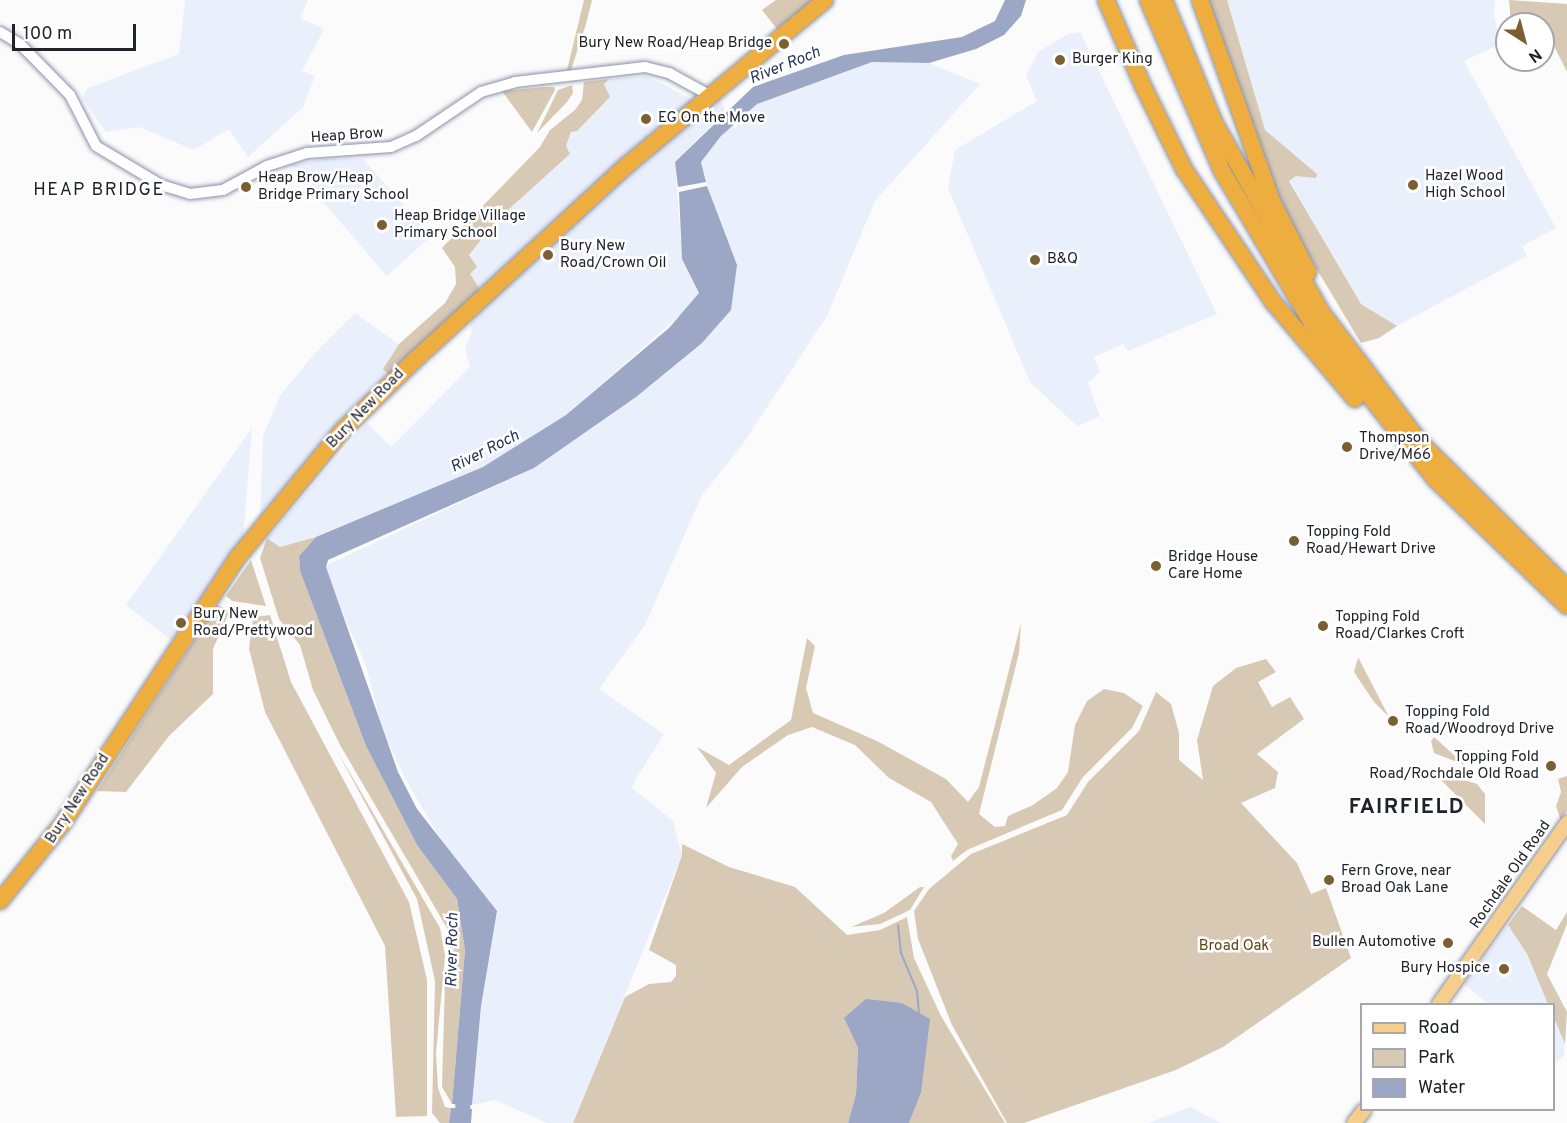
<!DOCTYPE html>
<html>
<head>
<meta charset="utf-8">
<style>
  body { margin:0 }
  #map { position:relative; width:1567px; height:1123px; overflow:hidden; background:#fbfbfb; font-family:Overpass,sans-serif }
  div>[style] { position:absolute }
  .built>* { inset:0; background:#eaeffc }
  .green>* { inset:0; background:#d8c9b4 }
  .water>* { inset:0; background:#9ca6c5 }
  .stream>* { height:2px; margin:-1px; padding:0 1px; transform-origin:1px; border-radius:1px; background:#9ca6c5 }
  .river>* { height:15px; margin:-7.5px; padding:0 7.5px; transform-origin:7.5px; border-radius:7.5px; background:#9ca6c5 }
  .roads { filter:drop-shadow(0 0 2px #8b93aa) drop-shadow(0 0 2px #8b93aa) }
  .minor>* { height:10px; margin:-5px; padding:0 5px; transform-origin:5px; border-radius:5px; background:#fff }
  .major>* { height:14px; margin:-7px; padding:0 7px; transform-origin:7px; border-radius:7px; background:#f5ce8c }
  .highway>* { height:16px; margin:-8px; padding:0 8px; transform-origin:8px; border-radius:8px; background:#eead3f }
  .dots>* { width:16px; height:16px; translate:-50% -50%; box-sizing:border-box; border:3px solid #fff; border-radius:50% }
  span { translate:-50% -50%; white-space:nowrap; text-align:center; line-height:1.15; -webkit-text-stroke:5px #fff; paint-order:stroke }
  .poi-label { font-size:15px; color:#20222c }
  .right { translate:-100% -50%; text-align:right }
  .left { translate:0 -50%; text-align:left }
  .street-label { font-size:15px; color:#20222c }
  .park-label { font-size:15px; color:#614310 }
  .water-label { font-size:16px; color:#28335d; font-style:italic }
  .quarter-label { font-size:18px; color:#20222c; letter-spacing:1.5px }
  .district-label { font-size:21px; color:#20222c; font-weight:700; letter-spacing:1.5px }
  .legend { position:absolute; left:1360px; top:1003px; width:195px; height:108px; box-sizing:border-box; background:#fff; border:2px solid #a6a7ab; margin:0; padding:8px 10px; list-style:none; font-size:18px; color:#20222c }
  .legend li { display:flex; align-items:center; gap:12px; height:30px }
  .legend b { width:30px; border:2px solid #a6a7ab }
  .north { position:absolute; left:1495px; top:12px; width:60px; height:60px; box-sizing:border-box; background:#fff; border:2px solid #a6a7ab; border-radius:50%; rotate:144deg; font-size:16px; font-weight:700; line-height:24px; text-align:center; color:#20222c }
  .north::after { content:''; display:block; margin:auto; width:21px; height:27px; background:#7b5e32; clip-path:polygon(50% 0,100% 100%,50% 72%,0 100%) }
  .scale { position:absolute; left:12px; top:24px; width:124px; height:27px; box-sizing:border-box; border:3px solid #20222c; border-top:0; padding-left:8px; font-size:18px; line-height:21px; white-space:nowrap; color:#20222c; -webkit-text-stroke:4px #fff; paint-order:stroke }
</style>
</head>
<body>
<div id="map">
  <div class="built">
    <i style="clip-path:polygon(185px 0,308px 0,300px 18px,324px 29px,302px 71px,315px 76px,303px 107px,248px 157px,229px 129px,194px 150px,139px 127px,106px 132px,82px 98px,88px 88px,179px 54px)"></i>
    <i style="clip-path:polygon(1227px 0,1495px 0,1494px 15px,1501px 44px,1464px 61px,1556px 228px,1522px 246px,1527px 256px,1397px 326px,1361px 304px,1268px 143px)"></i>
    <i style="clip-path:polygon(1080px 32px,1217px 314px,1128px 351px,1123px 344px,1094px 357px,1100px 372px,1088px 383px,1100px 416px,1077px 426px,1030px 382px,948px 188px,955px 150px,1037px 101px,1026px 76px,1038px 52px,1068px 34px)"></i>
    <i style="clip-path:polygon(872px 62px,929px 63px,980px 84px,875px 201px,827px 316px,740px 448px,702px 495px,645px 625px,599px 689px,664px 734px,631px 787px,673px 821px,682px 855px,573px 1123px,547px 1123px,495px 1100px,472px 1105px,481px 1006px,497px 911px,443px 843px,405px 778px,383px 731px,366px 666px,323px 567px,534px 468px,702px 343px,711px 197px,701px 162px,721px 136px,757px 104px)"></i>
    <i style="clip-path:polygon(647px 76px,693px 100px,720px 98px,725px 111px,675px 162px,682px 259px,699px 293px,688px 308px,566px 415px,483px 467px,316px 537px,280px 547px,267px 538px,367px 423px,391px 447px,470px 367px,465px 349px,472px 331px,470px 323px,478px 315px,468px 304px,469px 256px,498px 219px,570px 154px,566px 146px,571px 131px,610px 98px,604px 84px,609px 79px)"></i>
    <i style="clip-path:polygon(323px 159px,363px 159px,431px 236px,387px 276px,291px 165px)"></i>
    <i style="clip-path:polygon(355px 313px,412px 354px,260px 518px,263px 436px,280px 396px,315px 353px)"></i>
    <i style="clip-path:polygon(252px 428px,243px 541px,171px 640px,126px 605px)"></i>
    <i style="clip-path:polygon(1508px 925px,1527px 954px,1548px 1004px,1488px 1004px,1464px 984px)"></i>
    <i style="clip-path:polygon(1554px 1018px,1565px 1044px,1563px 1058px,1554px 1062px)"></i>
    <i style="clip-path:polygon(1190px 1107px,1221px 1123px,1148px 1123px)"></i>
  </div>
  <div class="green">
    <i style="clip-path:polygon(584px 0,592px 0,586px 24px,571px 70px,567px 70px)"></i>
    <i style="clip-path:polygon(776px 0,817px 0,777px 29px,762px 10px)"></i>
    <i style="clip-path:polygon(1207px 0,1227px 0,1265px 130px,1317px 174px,1316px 178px,1296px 176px,1289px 181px,1361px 304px,1397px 326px,1379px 338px,1361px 343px,1298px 238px,1271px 182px)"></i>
    <i style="clip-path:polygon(1509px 0,1567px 4px,1567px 72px,1543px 24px,1511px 24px)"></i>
    <i style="clip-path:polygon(609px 79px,604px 84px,610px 97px,577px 131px,571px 132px,566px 146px,570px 154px,498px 219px,469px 255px,477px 267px,470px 274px,479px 288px,478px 293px,390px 376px,383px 369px,399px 344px,445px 303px,456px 284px,455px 267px,442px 248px,540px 147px,550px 130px,575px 110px,582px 100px,584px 82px)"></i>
    <i style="clip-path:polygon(572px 85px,573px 93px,567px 102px,537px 133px,558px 90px)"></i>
    <i style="clip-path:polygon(544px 87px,554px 87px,555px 90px,532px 132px,502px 91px)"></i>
    <i style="clip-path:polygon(316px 537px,299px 556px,300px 571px,366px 746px,417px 845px,457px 899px,465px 950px,452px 1104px,442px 1087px,445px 981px,451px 957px,447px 928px,340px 745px,313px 690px,300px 645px,279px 619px,260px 558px,267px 538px,280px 547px)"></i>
    <i style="clip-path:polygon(251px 560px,266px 606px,232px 601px,226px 596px)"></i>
    <i style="clip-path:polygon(217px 605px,230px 610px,213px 649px,213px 694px,169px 736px,126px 792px,97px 791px)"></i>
    <i style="clip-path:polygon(270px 615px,291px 682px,409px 902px,427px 980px,427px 1116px,396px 1117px,385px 946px,265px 712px,249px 649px,253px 617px)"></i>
    <i style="clip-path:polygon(1021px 623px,1019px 653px,979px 814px,995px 827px,1005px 826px,1008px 816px,1033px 805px,1057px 788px,1068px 772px,1075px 725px,1087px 701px,1104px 689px,1124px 693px,1143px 706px,1132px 728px,1083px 777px,1062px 810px,967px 850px,953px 861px,951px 856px,958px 844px,931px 802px,889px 778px,855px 745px,812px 727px,788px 735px,742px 767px,706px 808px,716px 773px,697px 747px,729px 765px,791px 720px,807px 638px,815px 646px,806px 688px,813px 713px,877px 741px,946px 779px,968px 802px,979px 787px)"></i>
    <i style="clip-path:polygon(1358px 658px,1359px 659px,1389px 717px,1374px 702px,1354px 672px)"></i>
    <i style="clip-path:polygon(1266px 659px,1276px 672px,1258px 682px,1272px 707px,1290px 697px,1304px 719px,1257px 754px,1278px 772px,1275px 788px,1241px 803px,1297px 863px,1311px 894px,1326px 888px,1351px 958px,1223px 1047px,1176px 1070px,1024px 1123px,1007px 1123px,952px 1025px,918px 939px,914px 911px,929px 889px,971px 854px,1067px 815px,1088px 782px,1139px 731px,1156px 692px,1171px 704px,1179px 733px,1179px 760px,1203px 780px,1197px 740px,1213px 686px,1236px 668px)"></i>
    <i style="clip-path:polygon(1434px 737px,1465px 765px,1434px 753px,1431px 741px)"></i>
    <i style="clip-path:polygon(336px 749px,440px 928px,445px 956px,436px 1053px,438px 1088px,445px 1107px,451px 1108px,449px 1123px,440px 1123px,432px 1113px,435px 981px,417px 899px)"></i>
    <i style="clip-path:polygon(1430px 769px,1477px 784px,1485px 794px,1485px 824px)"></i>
    <i style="clip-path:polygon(1567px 776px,1567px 811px,1561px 821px,1556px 806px,1561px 792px,1558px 779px)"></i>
    <i style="clip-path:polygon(682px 844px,729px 867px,795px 887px,847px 935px,880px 930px,907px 917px,914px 958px,941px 1016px,1005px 1123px,909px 1123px,921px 1093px,844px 1018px,858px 1048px,856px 1094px,848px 1123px,573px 1123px,625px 997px,649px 984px,671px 982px,676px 976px,676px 965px,649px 950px,682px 855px)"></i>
    <i style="clip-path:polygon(920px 887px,924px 887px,910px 910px,880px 924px,851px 927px,884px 913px)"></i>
    <i style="clip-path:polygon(1522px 906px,1556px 930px,1567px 912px,1567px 924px,1547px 974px,1567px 1012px,1565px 1044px,1554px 1018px,1554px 1004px,1548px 1004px,1527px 954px,1508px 925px)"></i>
  </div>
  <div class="water">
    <i style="clip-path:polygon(1005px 0,1026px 0,1021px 16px,1004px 35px,976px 49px,929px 63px,872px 62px,757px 104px,721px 136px,701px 162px,706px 182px,678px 187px,675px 162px,753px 87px,844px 55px,962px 37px,995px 21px)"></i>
    <i style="clip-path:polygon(707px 186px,737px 265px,731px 310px,702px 343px,636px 397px,534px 468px,328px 560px,326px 567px,398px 772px,417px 809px,497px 911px,481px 1006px,472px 1105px,452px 1104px,465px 950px,457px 899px,417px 845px,366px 746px,300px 571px,299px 556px,316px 537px,483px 467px,566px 415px,669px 328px,699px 293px,682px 259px,679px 192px)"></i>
    <i style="clip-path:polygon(866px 999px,902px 1003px,930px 1019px,921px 1093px,909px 1123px,848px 1123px,856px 1094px,858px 1048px,844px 1018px)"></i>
    <i style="clip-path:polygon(451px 1108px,472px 1109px,471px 1123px,449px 1123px)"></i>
  </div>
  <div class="stream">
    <i style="left:898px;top:925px;width:28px;rotate:84deg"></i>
    <i style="left:901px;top:953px;width:41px;rotate:67.2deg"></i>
    <i style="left:917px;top:991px;width:22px;rotate:85deg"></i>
  </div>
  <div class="river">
    <i style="left:462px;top:1123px;width:39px;rotate:-89deg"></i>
  </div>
  <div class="roads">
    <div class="minor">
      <i style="left:0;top:32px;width:23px;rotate:31deg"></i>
      <i style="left:20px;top:44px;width:71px;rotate:45.6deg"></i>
      <i style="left:70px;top:95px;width:57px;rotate:63deg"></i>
      <i style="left:96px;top:146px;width:76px;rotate:31deg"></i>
      <i style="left:161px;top:185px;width:30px;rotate:17deg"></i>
      <i style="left:190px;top:194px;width:33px;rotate:-7deg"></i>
      <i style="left:223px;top:190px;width:50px;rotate:-28.6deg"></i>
      <i style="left:267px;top:166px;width:42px;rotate:-18deg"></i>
      <i style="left:307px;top:153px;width:84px;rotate:-4.1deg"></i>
      <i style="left:391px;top:147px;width:27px;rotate:-24deg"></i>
      <i style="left:416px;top:136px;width:78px;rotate:-34.1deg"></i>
      <i style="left:481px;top:92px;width:35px;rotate:-16deg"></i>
      <i style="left:515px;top:82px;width:131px;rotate:-6.6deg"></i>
      <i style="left:645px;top:67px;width:25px;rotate:14deg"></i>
      <i style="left:669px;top:73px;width:46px;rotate:28.8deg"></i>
    </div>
    <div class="major">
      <i style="left:1439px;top:1004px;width:222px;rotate:-54.7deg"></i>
      <i style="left:1354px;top:1123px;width:16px;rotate:-52deg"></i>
    </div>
    <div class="highway">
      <i style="left:1106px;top:0;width:94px;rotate:66.7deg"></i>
      <i style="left:1143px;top:86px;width:93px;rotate:63.7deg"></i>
      <i style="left:1184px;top:169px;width:160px;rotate:56.2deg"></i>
      <i style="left:1273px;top:302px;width:127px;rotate:49.8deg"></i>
      <i style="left:1148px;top:0;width:186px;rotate:66.6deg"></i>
      <i style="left:1222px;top:171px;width:177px;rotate:59.4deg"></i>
      <i style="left:1312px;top:323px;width:199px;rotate:51.7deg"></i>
      <i style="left:1435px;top:479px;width:183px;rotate:43.9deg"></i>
      <i style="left:1164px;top:0;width:132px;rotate:67.7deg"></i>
      <i style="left:1214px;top:122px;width:219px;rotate:60.5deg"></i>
      <i style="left:1322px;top:313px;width:162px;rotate:52.8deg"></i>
      <i style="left:1420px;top:442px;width:207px;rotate:44.8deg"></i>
      <i style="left:1200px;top:0;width:214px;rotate:70.3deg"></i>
      <i style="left:1272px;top:201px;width:80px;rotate:63.1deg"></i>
      <i style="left:0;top:901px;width:100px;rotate:-51.1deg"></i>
      <i style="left:63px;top:823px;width:318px;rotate:-56.7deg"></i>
      <i style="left:238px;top:557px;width:163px;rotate:-50.5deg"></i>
      <i style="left:342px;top:431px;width:102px;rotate:-44.2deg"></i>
      <i style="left:415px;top:360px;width:287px;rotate:-42.6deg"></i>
      <i style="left:626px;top:166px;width:259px;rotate:-39.8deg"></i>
    </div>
  </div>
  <div class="dots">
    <i style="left:784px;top:44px;background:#7b5e32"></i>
    <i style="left:1060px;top:60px;background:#7b5e32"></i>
    <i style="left:646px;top:119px;background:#7b5e32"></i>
    <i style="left:1413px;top:185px;background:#7b5e32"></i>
    <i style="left:246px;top:187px;background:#7b5e32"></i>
    <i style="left:382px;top:225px;background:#7b5e32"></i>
    <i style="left:548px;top:255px;background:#7b5e32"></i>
    <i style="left:1035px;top:260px;background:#7b5e32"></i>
    <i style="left:1347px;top:447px;background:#7b5e32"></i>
    <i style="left:1294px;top:541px;background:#7b5e32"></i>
    <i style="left:1156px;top:566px;background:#7b5e32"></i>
    <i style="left:181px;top:623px;background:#7b5e32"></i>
    <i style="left:1323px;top:626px;background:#7b5e32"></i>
    <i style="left:1393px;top:721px;background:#7b5e32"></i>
    <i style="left:1551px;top:766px;background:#7b5e32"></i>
    <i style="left:1329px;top:880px;background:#7b5e32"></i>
    <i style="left:1448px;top:943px;background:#7b5e32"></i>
    <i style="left:1504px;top:969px;background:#7b5e32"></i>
  </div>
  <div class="poi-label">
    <span class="right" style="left:772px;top:44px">Bury New Road/Heap Bridge</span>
    <span class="left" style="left:1072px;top:60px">Burger King</span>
    <span class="left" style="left:658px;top:119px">EG On the Move</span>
    <span class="left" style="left:1425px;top:185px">Hazel Wood<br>High School</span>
    <span class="left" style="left:258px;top:187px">Heap Brow/Heap<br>Bridge Primary School</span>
    <span class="left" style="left:394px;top:225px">Heap Bridge Village<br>Primary School</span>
    <span class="left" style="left:560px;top:255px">Bury New<br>Road/Crown Oil</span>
    <span class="left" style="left:1047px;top:260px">B&amp;Q</span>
    <span class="left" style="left:1359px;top:447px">Thompson<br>Drive/M66</span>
    <span class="left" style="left:1306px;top:541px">Topping Fold<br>Road/Hewart Drive</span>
    <span class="left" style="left:1168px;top:566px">Bridge House<br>Care Home</span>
    <span class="left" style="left:193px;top:623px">Bury New<br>Road/Prettywood</span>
    <span class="left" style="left:1335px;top:626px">Topping Fold<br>Road/Clarkes Croft</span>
    <span class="left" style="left:1405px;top:721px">Topping Fold<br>Road/Woodroyd Drive</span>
    <span class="right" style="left:1539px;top:766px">Topping Fold<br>Road/Rochdale Old Road</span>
    <span class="left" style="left:1341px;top:880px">Fern Grove, near<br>Broad Oak Lane</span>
    <span class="right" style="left:1436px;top:943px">Bullen Automotive</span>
    <span class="right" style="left:1490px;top:969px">Bury Hospice</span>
  </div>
  <div class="street-label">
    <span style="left:347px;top:136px;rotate:-4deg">Heap Brow</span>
    <span style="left:366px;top:409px;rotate:-46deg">Bury New Road</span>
    <span style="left:78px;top:799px;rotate:-57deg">Bury New Road</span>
    <span style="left:1511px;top:875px;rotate:-55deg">Rochdale Old Road</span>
  </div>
  <div class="park-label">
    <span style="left:1234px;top:947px">Broad Oak</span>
  </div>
  <div class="water-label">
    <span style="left:785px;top:66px;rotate:-22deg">River Roch</span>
    <span style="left:485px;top:452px;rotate:-27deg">River Roch</span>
    <span style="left:453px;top:950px;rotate:-89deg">River Roch</span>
  </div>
  <div class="quarter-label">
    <span style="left:99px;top:191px">HEAP BRIDGE</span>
  </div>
  <div class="district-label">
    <span style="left:1407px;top:808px">FAIRFIELD</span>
  </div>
  <ul class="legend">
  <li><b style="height:8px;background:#f5ce8c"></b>Road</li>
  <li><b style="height:16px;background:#d8c9b4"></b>Park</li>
  <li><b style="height:16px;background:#9ca6c5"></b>Water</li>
  </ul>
  <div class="north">N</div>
  <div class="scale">100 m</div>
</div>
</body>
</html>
